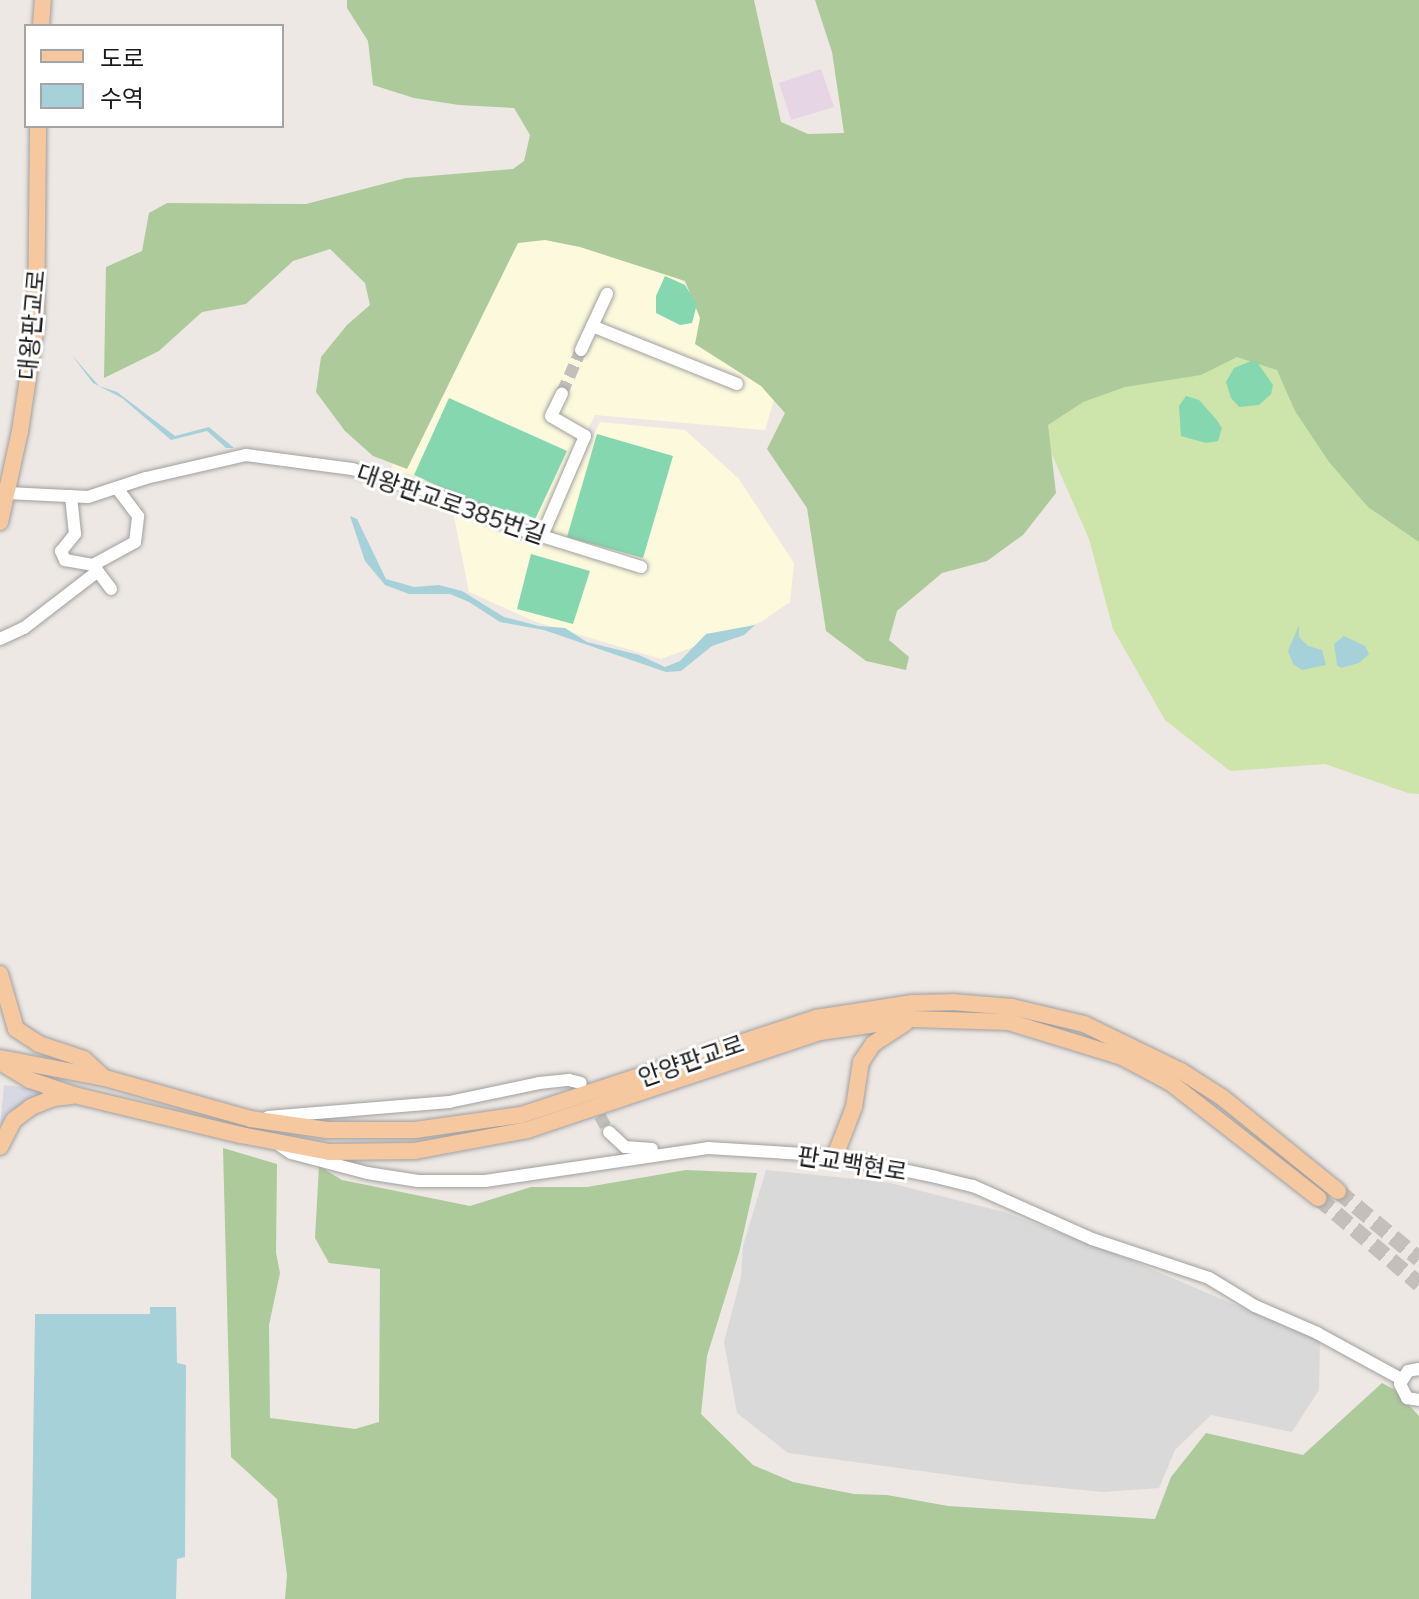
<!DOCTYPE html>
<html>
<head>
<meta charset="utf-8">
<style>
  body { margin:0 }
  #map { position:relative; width:1419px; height:1599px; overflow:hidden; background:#ede8e3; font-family:Mulish,"Noto Sans KR",sans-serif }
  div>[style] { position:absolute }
  .residential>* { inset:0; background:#dad9d9 }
  .industrial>* { inset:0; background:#e6d5e4 }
  .education>* { inset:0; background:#fcf9dc }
  .grass>* { inset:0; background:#cde4ab }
  .forest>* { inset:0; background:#adca9a }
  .pitch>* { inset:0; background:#85d7b0 }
  .plaza>* { inset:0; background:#d7d8e2 }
  .water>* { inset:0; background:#a6d1d8 }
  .minor-tunnel>* { height:12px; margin-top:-6px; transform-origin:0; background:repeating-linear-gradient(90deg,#c3bfbb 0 12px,transparent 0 18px) }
  .major-tunnel>* { height:16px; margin-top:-8px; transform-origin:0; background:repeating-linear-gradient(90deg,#c3bfbb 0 16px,transparent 0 24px) }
  .roads { filter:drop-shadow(0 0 2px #a0a0a0) drop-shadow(0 0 2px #a0a0a0) }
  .minor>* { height:12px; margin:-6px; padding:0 6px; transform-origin:6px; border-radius:6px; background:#fff }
  .major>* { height:16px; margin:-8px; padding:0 8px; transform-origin:8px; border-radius:8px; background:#f5c8a0 }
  span { translate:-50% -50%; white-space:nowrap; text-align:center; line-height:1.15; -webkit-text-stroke:6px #fff; paint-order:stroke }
  .street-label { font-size:24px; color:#1c1c1c }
  .legend { position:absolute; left:24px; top:24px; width:260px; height:104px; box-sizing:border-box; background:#fff; border:2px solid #a4a4a4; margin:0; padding:10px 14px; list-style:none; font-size:24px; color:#1c1c1c }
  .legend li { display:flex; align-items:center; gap:16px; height:40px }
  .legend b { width:40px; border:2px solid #a4a4a4 }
</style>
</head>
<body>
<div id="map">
  <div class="residential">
    <i style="clip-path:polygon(766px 1170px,886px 1182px,1004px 1212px,1123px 1257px,1320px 1341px,1319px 1390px,1292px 1432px,1211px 1415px,1175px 1450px,1159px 1488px,1103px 1492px,1002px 1482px,788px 1453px,737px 1413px,724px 1342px,741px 1277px,743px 1246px)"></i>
  </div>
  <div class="industrial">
    <i style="clip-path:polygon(821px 69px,834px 107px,791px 120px,779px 83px)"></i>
  </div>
  <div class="education">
    <i style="clip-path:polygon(511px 207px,680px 279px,777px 390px,765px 430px,595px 415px,538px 531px,386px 479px)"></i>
    <i style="clip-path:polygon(600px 422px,685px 430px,739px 479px,794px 563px,790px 602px,761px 622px,661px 659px,536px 622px,469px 592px,453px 512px,540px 549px)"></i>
  </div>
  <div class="grass">
    <i style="clip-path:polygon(1206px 310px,1272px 361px,1419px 510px,1419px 794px,1408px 793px,1325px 764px,1230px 771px,1165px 720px,1113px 629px,1089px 539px,1036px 418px)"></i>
  </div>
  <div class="forest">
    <i style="clip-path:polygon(347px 0,754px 0,781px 122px,808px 134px,844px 133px,832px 52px,815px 0,1419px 0,1419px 542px,1368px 507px,1329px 462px,1295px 411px,1277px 370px,1237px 357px,1201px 375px,1125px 387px,1083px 402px,1048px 425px,1056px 493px,1023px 535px,987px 561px,942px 573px,897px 611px,889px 640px,909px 657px,906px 670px,866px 661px,826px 631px,807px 508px,767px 449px,785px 413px,761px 386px,695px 344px,700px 318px,685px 281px,580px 247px,545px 240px,518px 243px,407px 469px,373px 456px,345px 431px,316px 392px,321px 357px,347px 325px,370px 305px,365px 283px,330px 249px,293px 261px,246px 304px,202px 312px,159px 351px,104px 378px,106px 267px,142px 251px,149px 213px,167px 203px,306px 204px,406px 178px,513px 169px,524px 161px,530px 135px,514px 108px,459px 105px,414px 98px,373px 85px,368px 41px,347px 8px)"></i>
    <i style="clip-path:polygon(223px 1148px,277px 1164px,276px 1253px,280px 1273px,269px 1325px,270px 1418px,355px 1429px,379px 1422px,380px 1269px,329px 1263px,315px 1238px,319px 1166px,342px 1180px,470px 1206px,531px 1187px,587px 1187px,686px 1170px,757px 1173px,739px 1253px,707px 1356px,701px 1414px,753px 1465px,793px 1482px,854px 1494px,887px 1495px,948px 1506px,1155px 1519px,1171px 1477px,1206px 1433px,1303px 1455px,1382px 1383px,1395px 1390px,1419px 1416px,1419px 1599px,285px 1599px,287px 1575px,277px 1499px,231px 1457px)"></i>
  </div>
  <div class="pitch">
    <i style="clip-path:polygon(665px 276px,685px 285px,697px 304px,692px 323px,680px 325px,656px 313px,656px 296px)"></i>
    <i style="clip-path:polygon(1251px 361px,1257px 362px,1273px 385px,1271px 394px,1259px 405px,1239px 407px,1231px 398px,1226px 382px,1234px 368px)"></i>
    <i style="clip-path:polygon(1186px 396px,1199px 400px,1216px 419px,1222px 428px,1218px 441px,1206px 443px,1181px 436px,1179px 406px)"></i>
    <i style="clip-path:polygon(449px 398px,567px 451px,531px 528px,414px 475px)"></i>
    <i style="clip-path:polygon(597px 434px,673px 456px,643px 558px,567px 537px)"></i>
    <i style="clip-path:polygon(531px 554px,590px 571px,573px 624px,517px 609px)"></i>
  </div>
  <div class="plaza">
    <i style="clip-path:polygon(4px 1085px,51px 1091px,8px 1113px,0 1126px)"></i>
  </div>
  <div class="water">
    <i style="clip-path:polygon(71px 354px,99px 386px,117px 392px,175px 436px,209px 427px,234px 448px,226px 448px,207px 431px,171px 440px,122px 398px,93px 383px)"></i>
    <i style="clip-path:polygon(350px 516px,357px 519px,386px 579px,414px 587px,439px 585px,462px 591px,504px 617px,539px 626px,565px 628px,587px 642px,639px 655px,665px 667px,680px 661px,706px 634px,755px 625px,744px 635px,712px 646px,681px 671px,666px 672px,544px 630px,500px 622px,469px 602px,450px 594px,409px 594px,385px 585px,365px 561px)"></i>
    <i style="clip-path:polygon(1299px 625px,1299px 637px,1308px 646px,1322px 650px,1326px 665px,1302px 670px,1293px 664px,1288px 651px)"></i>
    <i style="clip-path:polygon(1344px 636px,1365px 646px,1369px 654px,1359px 663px,1341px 668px,1337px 665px,1334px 644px)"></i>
    <i style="clip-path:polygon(150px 1307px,176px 1307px,177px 1363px,186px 1365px,185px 1557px,177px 1559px,176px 1599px,31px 1599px,35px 1314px,150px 1314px)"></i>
  </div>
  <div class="minor-tunnel">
    <i style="left:562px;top:393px;width:47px;rotate:-66.2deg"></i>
    <i style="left:591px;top:1100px;width:37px;rotate:61deg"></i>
  </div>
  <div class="major-tunnel">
    <i style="left:1338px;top:1191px;width:106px;rotate:40deg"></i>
    <i style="left:1318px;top:1198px;width:133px;rotate:40.4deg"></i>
  </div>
  <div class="roads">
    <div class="minor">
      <i style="left:592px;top:326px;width:156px;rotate:21.8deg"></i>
      <i style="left:581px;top:350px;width:62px;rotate:-65.1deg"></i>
      <i style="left:7px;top:493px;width:81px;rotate:2.8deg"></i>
      <i style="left:88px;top:497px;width:61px;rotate:-18.1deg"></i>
      <i style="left:146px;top:478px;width:103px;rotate:-13deg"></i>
      <i style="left:246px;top:455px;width:107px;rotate:7.5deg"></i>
      <i style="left:352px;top:469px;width:81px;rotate:16.4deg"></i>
      <i style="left:430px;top:492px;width:96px;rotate:22.6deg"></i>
      <i style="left:519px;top:529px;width:128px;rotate:17.3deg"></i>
      <i style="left:71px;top:496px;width:38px;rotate:84deg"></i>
      <i style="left:75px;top:534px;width:22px;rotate:129deg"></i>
      <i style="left:61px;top:551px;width:10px;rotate:66deg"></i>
      <i style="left:65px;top:560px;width:28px;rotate:10deg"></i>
      <i style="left:93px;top:565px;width:30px;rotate:53deg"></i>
      <i style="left:542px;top:536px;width:109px;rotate:-66.7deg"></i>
      <i style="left:585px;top:436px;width:39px;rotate:-150deg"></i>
      <i style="left:551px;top:416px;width:25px;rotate:-64deg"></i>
      <i style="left:93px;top:565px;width:48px;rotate:-28.7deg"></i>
      <i style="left:135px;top:542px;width:26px;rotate:-83deg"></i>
      <i style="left:138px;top:516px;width:35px;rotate:-127deg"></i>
      <i style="left:0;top:639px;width:26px;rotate:-25deg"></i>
      <i style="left:24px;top:628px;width:93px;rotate:-37.6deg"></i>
      <i style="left:268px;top:1117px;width:182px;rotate:-4.7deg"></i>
      <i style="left:449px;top:1102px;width:92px;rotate:-11.9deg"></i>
      <i style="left:539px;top:1083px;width:30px;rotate:-6deg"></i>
      <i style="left:569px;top:1080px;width:12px;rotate:14deg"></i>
      <i style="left:609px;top:1132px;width:22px;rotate:43deg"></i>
      <i style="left:625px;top:1147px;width:27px;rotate:4deg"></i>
      <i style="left:278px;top:1144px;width:16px;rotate:35deg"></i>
      <i style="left:291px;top:1153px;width:79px;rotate:14.7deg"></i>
      <i style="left:367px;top:1173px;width:52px;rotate:8.9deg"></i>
      <i style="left:418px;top:1181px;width:67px"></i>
      <i style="left:485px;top:1181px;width:225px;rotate:-8.4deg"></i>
      <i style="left:708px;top:1148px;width:127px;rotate:3.6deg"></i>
      <i style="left:835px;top:1156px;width:103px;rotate:11.7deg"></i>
      <i style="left:936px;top:1177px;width:38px;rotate:14deg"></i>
      <i style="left:973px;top:1186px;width:130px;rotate:24deg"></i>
      <i style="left:1092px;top:1239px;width:123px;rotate:18.4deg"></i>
      <i style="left:1209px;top:1278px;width:54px;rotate:31.3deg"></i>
      <i style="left:1255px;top:1306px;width:68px;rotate:23.5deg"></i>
      <i style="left:1317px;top:1333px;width:96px;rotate:28.7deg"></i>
      <i style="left:1419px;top:1369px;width:11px;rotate:170deg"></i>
      <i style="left:1408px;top:1371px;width:15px;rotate:122deg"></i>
      <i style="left:1400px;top:1384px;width:16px;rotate:63deg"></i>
      <i style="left:1407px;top:1398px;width:12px;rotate:9deg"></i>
    </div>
    <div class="major">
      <i style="left:41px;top:26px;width:26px;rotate:-86deg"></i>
      <i style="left:0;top:522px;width:93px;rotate:-77.6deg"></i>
      <i style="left:20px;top:431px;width:107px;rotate:-81.4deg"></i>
      <i style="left:36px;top:325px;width:199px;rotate:-89.4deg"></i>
      <i style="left:0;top:974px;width:57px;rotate:73.8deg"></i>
      <i style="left:16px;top:1029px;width:27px;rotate:33deg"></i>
      <i style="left:39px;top:1044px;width:47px;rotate:18.4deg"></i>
      <i style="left:84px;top:1059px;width:26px;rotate:43deg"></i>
      <i style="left:0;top:1058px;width:107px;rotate:10.8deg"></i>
      <i style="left:105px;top:1078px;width:152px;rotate:15.7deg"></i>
      <i style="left:251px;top:1119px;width:77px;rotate:8.2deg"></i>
      <i style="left:327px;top:1130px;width:88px"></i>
      <i style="left:415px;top:1130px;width:107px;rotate:-8.1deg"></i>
      <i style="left:521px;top:1115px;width:311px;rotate:-18.2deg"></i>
      <i style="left:816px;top:1018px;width:98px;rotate:-8.8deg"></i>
      <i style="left:913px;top:1003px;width:39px;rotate:-1deg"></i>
      <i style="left:952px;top:1002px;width:60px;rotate:4.8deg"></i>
      <i style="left:1012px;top:1007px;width:74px;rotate:13.3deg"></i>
      <i style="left:1084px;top:1024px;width:108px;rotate:25.9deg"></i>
      <i style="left:1181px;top:1071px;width:50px;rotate:32.7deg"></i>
      <i style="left:1223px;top:1098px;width:148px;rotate:39deg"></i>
      <i style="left:0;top:1062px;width:35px;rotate:31deg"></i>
      <i style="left:30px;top:1080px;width:46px;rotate:18.8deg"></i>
      <i style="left:74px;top:1095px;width:172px;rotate:13.5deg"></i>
      <i style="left:241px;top:1135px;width:90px;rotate:10.9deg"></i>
      <i style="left:329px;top:1152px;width:86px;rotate:-0.7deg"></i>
      <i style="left:415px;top:1151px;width:114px;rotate:-10.6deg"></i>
      <i style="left:527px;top:1130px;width:309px;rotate:-18.5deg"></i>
      <i style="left:820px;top:1032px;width:94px;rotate:-8deg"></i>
      <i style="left:913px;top:1019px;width:96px;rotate:1.8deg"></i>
      <i style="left:1009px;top:1022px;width:118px;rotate:17.2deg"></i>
      <i style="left:1122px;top:1057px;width:55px;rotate:28deg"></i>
      <i style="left:1171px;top:1083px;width:187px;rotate:38deg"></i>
      <i style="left:0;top:1147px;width:30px;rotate:-63deg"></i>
      <i style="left:14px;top:1120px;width:21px;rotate:-37deg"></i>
      <i style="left:31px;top:1107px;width:24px;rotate:-22deg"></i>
      <i style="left:53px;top:1098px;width:19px;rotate:-6deg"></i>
      <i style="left:835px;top:1156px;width:53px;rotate:-68.8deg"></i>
      <i style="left:854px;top:1107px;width:46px;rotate:-81.2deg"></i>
      <i style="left:861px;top:1062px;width:22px;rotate:-56deg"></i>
      <i style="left:873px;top:1044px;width:38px;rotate:-33deg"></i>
    </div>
  </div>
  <div class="street-label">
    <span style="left:32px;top:325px;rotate:-85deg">대왕판교로</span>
    <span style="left:451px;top:504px;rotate:19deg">대왕판교로385번길</span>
    <span style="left:691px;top:1061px;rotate:-19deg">안양판교로</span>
    <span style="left:852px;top:1164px;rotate:9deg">판교백현로</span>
  </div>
  <ul class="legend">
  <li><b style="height:10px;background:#f5c8a0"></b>도로</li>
  <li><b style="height:22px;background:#a6d1d8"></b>수역</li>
  </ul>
</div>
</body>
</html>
